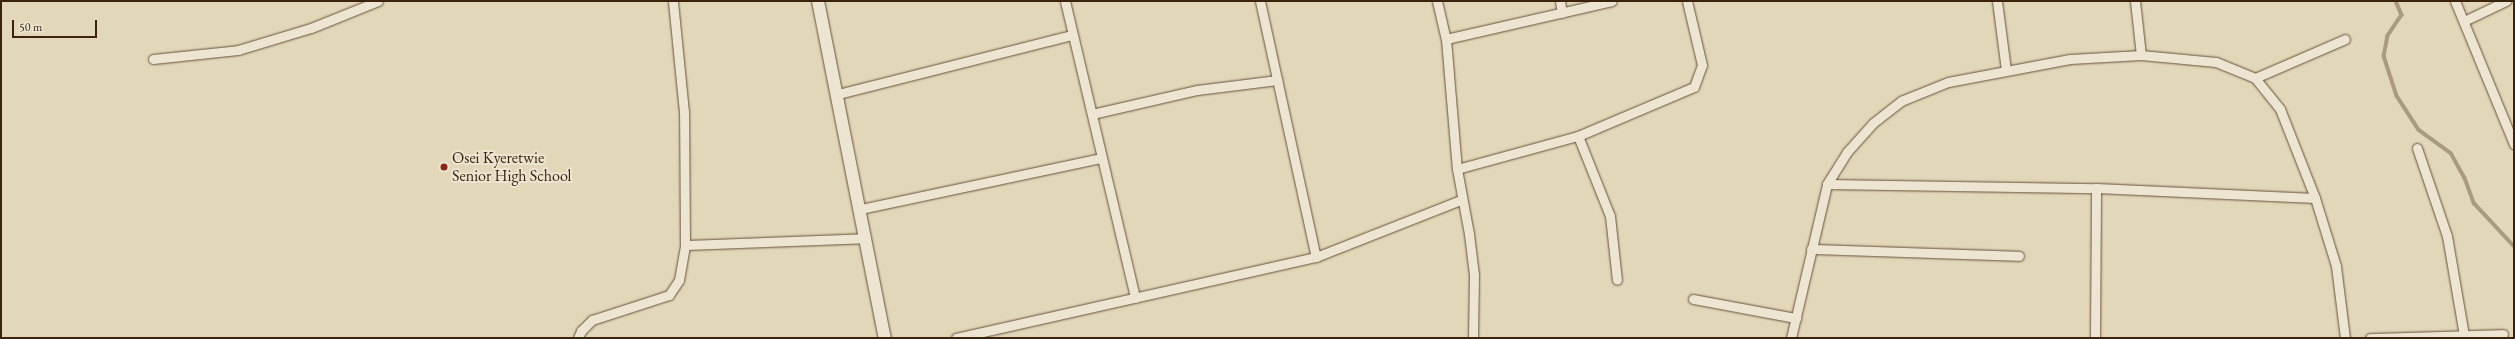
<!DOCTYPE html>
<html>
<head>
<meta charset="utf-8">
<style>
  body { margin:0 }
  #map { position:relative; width:2515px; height:339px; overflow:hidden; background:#e3d7ba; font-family:"EB Garamond",serif }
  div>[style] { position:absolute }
  .stream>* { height:3.5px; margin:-1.75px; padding:0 1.75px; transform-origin:1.75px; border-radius:1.75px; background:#aa9a7f }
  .roads { filter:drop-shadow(0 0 1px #665138) drop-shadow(0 0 1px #665138) }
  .minor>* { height:9px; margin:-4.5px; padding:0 4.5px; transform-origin:4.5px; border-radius:4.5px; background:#ede5d2 }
  .tertiary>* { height:12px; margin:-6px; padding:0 6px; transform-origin:6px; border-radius:6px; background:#ede5d2 }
  .dots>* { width:11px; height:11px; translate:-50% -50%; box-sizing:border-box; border:2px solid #ede5d2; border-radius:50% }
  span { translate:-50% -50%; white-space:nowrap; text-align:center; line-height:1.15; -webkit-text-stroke:4px #ede5d2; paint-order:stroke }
  .poi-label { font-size:16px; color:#3c240c }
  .left { translate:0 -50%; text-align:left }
  .frame { position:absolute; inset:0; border:2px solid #3c240c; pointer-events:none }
  .scale { position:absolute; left:12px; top:20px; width:85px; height:18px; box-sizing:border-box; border:2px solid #3c240c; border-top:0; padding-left:5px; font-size:12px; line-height:14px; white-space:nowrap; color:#3c240c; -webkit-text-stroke:3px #ede5d2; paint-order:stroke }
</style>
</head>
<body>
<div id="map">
  <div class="stream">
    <i style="left:2396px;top:1px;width:15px;rotate:67deg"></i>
    <i style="left:2402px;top:15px;width:25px;rotate:124deg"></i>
    <i style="left:2388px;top:36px;width:20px;rotate:101deg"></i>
    <i style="left:2384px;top:56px;width:42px;rotate:72deg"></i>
    <i style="left:2397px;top:96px;width:40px;rotate:57.1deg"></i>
    <i style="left:2419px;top:130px;width:39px;rotate:36deg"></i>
    <i style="left:2451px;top:153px;width:29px;rotate:61deg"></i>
    <i style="left:2465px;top:178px;width:27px;rotate:70deg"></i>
    <i style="left:2474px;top:203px;width:59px;rotate:47.1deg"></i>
  </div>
  <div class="roads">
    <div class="minor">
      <i style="left:1065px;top:1px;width:305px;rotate:76.7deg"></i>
      <i style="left:1260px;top:1px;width:262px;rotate:77.7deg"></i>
      <i style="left:1437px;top:1px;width:39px;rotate:77deg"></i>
      <i style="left:1446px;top:39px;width:130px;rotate:85.2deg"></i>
      <i style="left:1457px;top:169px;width:66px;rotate:79.5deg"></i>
      <i style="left:1469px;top:234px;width:41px;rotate:83deg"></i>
      <i style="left:1474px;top:275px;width:63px;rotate:90.9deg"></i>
      <i style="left:1560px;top:1px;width:12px;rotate:81deg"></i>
      <i style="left:1997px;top:1px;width:70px;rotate:82.6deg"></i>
      <i style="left:2135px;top:1px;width:54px;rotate:83.7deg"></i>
      <i style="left:2455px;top:1px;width:155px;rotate:67.6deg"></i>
      <i style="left:2464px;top:21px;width:47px;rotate:-25.5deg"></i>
      <i style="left:1446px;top:39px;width:170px;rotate:-12.9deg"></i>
      <i style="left:153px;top:59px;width:85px;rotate:-6deg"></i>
      <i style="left:238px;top:50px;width:76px;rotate:-16.8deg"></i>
      <i style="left:311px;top:28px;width:72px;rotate:-21.9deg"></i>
      <i style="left:2255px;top:78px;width:98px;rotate:-23.4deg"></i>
      <i style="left:838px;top:94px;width:241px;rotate:-14.2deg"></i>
      <i style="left:1092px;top:114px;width:108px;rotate:-12.9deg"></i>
      <i style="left:1197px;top:90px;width:81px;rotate:-7.1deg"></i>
      <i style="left:1578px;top:136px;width:86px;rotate:68.2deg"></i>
      <i style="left:1610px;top:216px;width:64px;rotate:83.8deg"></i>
      <i style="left:2417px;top:148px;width:93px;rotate:71.2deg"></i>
      <i style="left:2447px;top:236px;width:100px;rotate:80.3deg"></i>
      <i style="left:1457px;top:169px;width:125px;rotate:-15.3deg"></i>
      <i style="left:1578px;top:136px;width:126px;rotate:-22.9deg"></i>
      <i style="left:1694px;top:87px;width:23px;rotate:-70deg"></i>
      <i style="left:1702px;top:65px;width:66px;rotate:-103.2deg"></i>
      <i style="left:1827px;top:184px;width:269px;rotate:0.9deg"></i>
      <i style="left:2096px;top:188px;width:219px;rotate:2.6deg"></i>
      <i style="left:861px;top:209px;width:245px;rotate:-12deg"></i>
      <i style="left:685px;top:245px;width:181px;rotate:-2.2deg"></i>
      <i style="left:1811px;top:249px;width:208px;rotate:1.9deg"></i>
      <i style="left:1693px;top:299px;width:105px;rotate:10.5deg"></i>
      <i style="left:578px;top:338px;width:8px;rotate:-67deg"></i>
      <i style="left:581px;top:331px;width:16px;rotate:-45deg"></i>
      <i style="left:592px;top:320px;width:81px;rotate:-18deg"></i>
      <i style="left:669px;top:295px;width:18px;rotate:-56deg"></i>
      <i style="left:679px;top:280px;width:36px;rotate:-80deg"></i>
      <i style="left:685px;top:245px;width:133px;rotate:-90.4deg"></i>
      <i style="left:684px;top:112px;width:112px;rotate:-95.7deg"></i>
      <i style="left:956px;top:338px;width:369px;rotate:-12.7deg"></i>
      <i style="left:1316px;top:257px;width:156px;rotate:-21.5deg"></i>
      <i style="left:1791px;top:338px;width:158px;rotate:-76.8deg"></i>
      <i style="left:1827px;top:184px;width:38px;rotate:-58deg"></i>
      <i style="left:1847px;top:152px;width:39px;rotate:-48deg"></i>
      <i style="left:1873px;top:123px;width:36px;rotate:-38deg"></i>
      <i style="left:1901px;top:101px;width:51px;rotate:-22deg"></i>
      <i style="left:1948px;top:82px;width:124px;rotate:-10.7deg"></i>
      <i style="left:2070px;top:59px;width:71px;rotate:-3.2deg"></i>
      <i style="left:2141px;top:55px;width:75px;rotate:5.3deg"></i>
      <i style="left:2216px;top:62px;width:42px;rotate:22.3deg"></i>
      <i style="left:2255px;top:78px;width:40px;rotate:51deg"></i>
      <i style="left:2280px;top:109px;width:96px;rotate:68.5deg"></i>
      <i style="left:2315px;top:198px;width:71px;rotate:72.8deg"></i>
      <i style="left:2336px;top:266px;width:73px;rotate:82.9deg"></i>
      <i style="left:2095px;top:338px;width:150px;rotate:-89.6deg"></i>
      <i style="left:2370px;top:338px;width:133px;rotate:-1.7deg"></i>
    </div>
    <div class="tertiary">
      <i style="left:818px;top:1px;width:344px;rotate:78.8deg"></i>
    </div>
  </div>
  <div class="dots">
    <i style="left:444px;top:167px;background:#8f2418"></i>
  </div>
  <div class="poi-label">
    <span class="left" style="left:452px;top:167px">Osei Kyeretwie<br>Senior High School</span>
  </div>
  <div class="frame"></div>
  <div class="scale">50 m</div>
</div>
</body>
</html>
